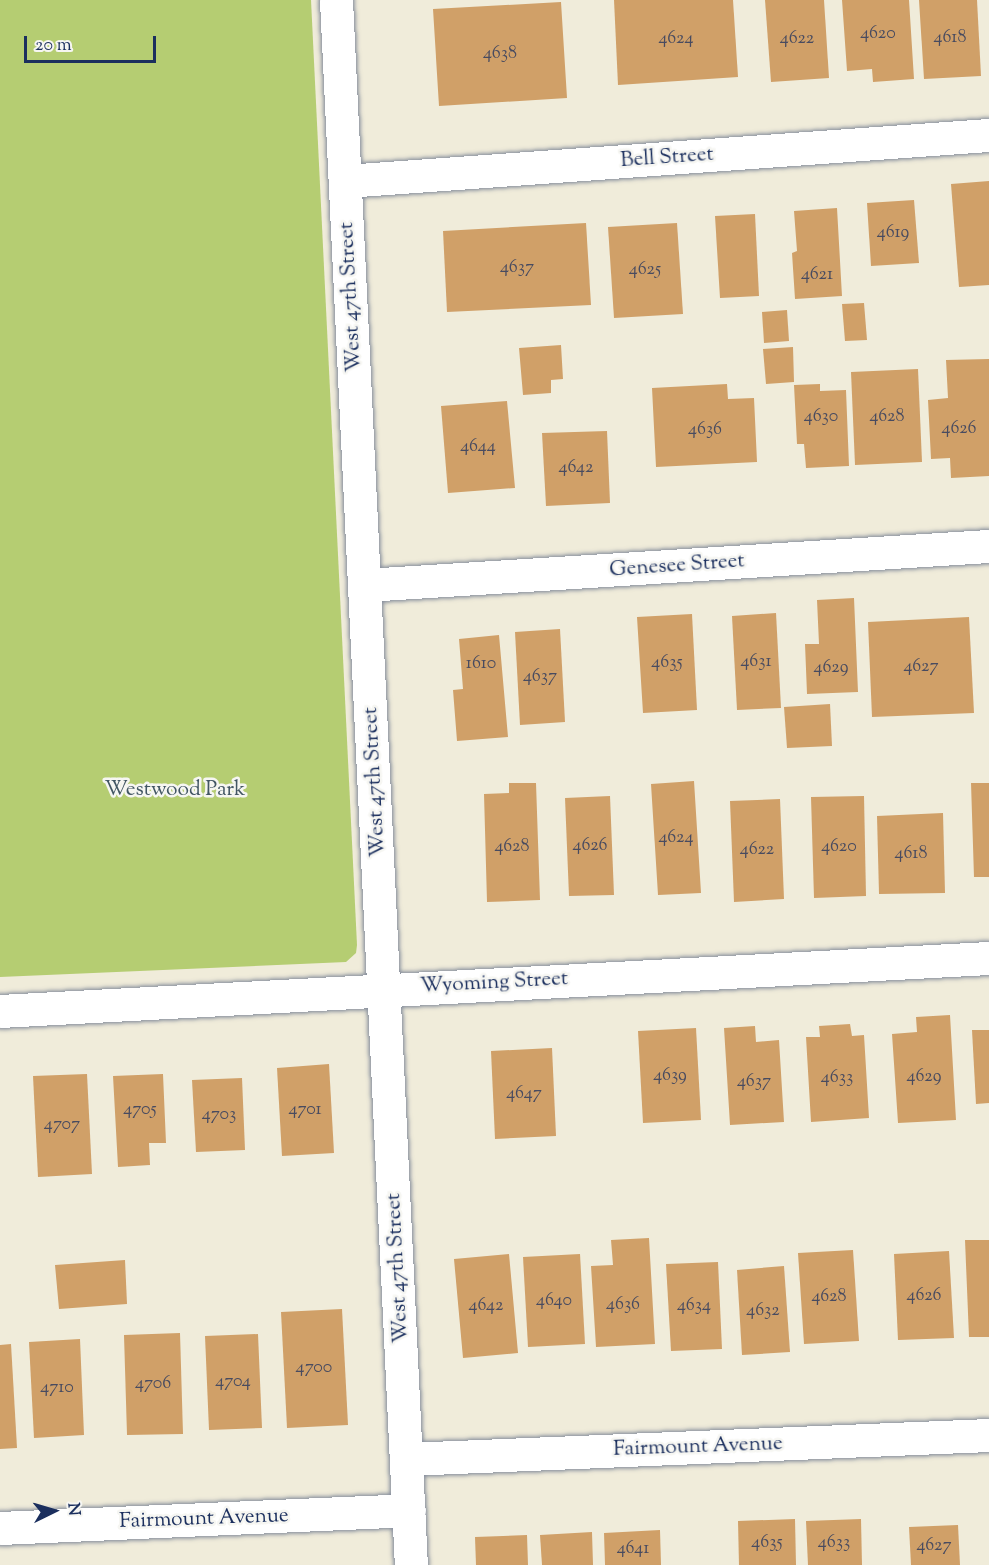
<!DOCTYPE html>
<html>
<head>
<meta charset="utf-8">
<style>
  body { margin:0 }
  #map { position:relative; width:989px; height:1565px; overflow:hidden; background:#f0ecda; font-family:"Sorts Mill Goudy",serif }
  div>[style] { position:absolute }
  .green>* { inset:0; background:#b5cd72 }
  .building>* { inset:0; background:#d0a068 }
  .roads { filter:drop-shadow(0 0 2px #868e9c) drop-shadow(0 0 2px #868e9c) }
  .minor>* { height:33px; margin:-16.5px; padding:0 16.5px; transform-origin:16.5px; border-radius:16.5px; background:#fff }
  span { translate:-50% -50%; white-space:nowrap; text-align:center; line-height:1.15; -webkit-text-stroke:5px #f6f6f2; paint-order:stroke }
  .number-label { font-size:18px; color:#484b60 }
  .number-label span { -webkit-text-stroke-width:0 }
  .street-label { font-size:21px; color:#1b2f5e }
  .park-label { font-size:21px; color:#425663 }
  .north { position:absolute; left:24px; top:1481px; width:60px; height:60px; -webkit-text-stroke:4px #f6f6f2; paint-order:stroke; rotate:85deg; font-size:16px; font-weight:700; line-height:24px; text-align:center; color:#1b2f5e }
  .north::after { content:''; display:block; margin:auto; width:21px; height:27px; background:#1b2f5e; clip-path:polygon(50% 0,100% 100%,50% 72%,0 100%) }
  .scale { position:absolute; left:24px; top:36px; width:132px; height:27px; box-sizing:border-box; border:3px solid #1b2f5e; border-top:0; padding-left:8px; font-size:18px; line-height:21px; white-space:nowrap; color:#1b2f5e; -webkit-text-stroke:4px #f6f6f2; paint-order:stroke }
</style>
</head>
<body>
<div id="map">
  <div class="green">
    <i style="clip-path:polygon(0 0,311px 0,357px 945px,356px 953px,346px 962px,0 977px)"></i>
  </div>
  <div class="building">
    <i style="clip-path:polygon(614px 0,733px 0,738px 77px,618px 85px)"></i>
    <i style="clip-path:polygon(765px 0,824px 0,829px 78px,771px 82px)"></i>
    <i style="clip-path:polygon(842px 0,909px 0,914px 79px,873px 82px,872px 69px,847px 71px)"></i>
    <i style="clip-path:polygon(919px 0,977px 0,981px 76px,924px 79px)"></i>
    <i style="clip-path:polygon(561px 2px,567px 98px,439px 106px,433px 9px)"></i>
    <i style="clip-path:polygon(989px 181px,989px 285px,959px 287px,951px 184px)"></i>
    <i style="clip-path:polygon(914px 200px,919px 263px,871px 266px,867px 203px)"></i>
    <i style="clip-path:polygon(837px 208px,842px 296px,795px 299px,792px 253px,797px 251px,794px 211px)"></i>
    <i style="clip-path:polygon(755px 214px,759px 296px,720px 298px,715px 216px)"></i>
    <i style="clip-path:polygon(586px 223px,591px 305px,447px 312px,443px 231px)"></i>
    <i style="clip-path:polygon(677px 223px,683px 314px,614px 318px,608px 227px)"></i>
    <i style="clip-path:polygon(864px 303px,867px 340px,845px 341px,842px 304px)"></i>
    <i style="clip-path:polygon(787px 310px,789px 341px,764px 343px,762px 312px)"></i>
    <i style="clip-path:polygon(561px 345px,563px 379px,551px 380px,551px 393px,523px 395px,519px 348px)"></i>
    <i style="clip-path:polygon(793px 347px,794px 382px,766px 384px,763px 349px)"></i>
    <i style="clip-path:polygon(989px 359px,989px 476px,951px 478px,950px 458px,931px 459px,928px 400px,948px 398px,946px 360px)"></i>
    <i style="clip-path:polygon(918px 369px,922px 462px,855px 465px,851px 372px)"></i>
    <i style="clip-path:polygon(727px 384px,728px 399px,754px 398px,757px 462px,656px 467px,652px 388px)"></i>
    <i style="clip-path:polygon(820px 384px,820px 391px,846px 390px,849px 466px,806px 468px,804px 444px,797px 444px,794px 385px)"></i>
    <i style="clip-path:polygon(507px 401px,515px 488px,448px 493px,441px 406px)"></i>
    <i style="clip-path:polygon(607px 431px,610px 503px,546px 506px,542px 433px)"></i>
    <i style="clip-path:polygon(854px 598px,858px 692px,807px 694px,805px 644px,819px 644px,817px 600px)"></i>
    <i style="clip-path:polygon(776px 613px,781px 708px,737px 710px,732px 616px)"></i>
    <i style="clip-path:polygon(692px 614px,697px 710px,643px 713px,637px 617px)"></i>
    <i style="clip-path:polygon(969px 617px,974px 713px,872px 717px,868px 622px)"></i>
    <i style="clip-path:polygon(560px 629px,565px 722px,520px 725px,515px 632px)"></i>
    <i style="clip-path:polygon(499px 635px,508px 737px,457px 741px,453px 690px,463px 689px,459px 639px)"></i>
    <i style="clip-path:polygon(830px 704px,832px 746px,787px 748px,784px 707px)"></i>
    <i style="clip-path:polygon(694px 781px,701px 893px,658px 895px,651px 784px)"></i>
    <i style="clip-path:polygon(509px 783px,536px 783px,540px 900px,487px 902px,484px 794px,509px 793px)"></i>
    <i style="clip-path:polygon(971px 783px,989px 783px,989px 877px,974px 877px)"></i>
    <i style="clip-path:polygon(610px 796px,614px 895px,569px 896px,565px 798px)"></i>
    <i style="clip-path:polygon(864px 796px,866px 896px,814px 898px,811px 797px)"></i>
    <i style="clip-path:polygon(780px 799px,784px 899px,734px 902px,730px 801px)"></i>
    <i style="clip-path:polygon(943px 813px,945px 893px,879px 894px,877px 816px)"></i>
    <i style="clip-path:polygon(950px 1015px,956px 1120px,898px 1123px,892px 1034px,917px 1032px,916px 1017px)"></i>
    <i style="clip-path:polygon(850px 1024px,852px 1036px,864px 1035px,869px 1118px,811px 1122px,806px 1037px,820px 1037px,819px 1026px)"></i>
    <i style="clip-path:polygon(755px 1026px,756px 1042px,779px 1040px,784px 1122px,730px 1125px,724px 1028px)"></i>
    <i style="clip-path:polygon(696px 1028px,701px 1120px,643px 1123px,638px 1031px)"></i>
    <i style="clip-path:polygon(972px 1030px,989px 1030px,989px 1103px,976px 1104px)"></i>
    <i style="clip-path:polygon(552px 1048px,556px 1136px,495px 1139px,491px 1051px)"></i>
    <i style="clip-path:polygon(329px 1064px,334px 1153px,282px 1156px,277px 1068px)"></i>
    <i style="clip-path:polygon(87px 1074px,92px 1174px,38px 1177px,33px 1076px)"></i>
    <i style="clip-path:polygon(163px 1074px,166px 1143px,149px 1143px,150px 1165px,118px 1167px,113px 1076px)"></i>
    <i style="clip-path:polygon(242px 1078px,245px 1150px,196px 1152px,192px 1080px)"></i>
    <i style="clip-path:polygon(649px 1238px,655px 1344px,596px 1347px,591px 1266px,613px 1265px,611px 1240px)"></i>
    <i style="clip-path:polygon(965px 1240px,989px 1240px,989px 1337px,969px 1337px)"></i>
    <i style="clip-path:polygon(853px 1250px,859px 1341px,804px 1344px,798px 1253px)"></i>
    <i style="clip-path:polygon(949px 1251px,954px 1338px,898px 1340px,894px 1254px)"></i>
    <i style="clip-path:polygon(509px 1254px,518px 1353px,463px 1358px,454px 1259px)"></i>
    <i style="clip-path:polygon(580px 1254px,585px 1344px,528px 1347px,523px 1257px)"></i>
    <i style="clip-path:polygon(125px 1260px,127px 1304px,59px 1309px,55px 1265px)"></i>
    <i style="clip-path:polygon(718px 1262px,722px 1349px,671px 1351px,666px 1264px)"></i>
    <i style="clip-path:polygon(784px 1266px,790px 1352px,742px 1355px,737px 1270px)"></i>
    <i style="clip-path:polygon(342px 1309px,348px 1425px,287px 1428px,281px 1312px)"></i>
    <i style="clip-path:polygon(180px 1333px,183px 1434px,127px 1435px,124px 1335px)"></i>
    <i style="clip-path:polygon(258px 1334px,262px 1428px,209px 1430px,205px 1336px)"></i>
    <i style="clip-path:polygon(80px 1339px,84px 1435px,34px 1438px,29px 1342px)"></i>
    <i style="clip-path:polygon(11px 1344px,17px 1448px,0 1449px,0 1345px)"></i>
    <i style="clip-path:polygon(795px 1519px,796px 1565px,739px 1565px,738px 1521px)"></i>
    <i style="clip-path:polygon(861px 1519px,862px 1565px,808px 1565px,806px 1521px)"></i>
    <i style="clip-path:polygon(958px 1525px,960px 1565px,911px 1565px,909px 1527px)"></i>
    <i style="clip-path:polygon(660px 1530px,661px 1565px,605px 1565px,604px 1533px)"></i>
    <i style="clip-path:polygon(592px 1532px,593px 1565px,542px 1565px,540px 1535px)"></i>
    <i style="clip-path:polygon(527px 1535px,528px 1565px,476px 1565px,475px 1537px)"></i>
  </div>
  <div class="roads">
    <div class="minor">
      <i style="left:336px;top:0;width:1567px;rotate:87.26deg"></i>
      <i style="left:345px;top:181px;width:646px;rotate:-4.09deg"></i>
      <i style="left:365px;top:585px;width:625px;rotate:-3.58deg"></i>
      <i style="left:0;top:1011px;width:990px;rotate:-3.07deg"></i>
      <i style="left:407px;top:1459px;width:582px;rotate:-2.36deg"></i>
      <i style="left:0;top:1528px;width:409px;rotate:-2.5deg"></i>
    </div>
  </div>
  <div class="number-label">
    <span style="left:878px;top:34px">4620</span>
    <span style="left:950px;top:38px">4618</span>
    <span style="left:676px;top:39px">4624</span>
    <span style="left:797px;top:39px">4622</span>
    <span style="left:500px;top:54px">4638</span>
    <span style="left:893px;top:233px">4619</span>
    <span style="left:517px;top:268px">4637</span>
    <span style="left:645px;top:270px">4625</span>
    <span style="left:817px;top:275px">4621</span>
    <span style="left:821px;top:417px">4630</span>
    <span style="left:887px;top:417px">4628</span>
    <span style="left:959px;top:429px">4626</span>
    <span style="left:705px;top:430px">4636</span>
    <span style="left:478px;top:447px">4644</span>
    <span style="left:576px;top:468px">4642</span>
    <span style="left:756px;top:662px">4631</span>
    <span style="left:667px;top:663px">4635</span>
    <span style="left:481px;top:664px">1610</span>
    <span style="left:921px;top:667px">4627</span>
    <span style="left:831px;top:668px">4629</span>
    <span style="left:540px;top:677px">4637</span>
    <span style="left:676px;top:838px">4624</span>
    <span style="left:590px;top:846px">4626</span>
    <span style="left:512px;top:847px">4628</span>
    <span style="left:839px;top:847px">4620</span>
    <span style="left:757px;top:850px">4622</span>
    <span style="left:911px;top:854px">4618</span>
    <span style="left:670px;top:1076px">4639</span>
    <span style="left:924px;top:1077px">4629</span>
    <span style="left:837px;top:1078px">4633</span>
    <span style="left:754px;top:1082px">4637</span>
    <span style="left:524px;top:1094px">4647</span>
    <span style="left:140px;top:1110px">4705</span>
    <span style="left:305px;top:1110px">4701</span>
    <span style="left:219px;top:1115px">4703</span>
    <span style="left:62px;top:1125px">4707</span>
    <span style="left:924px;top:1296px">4626</span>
    <span style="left:829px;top:1297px">4628</span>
    <span style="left:554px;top:1301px">4640</span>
    <span style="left:623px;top:1305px">4636</span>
    <span style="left:486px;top:1306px">4642</span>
    <span style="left:694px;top:1306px">4634</span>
    <span style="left:763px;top:1311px">4632</span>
    <span style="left:314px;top:1368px">4700</span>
    <span style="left:233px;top:1382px">4704</span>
    <span style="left:153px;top:1384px">4706</span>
    <span style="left:57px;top:1388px">4710</span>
    <span style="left:767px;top:1543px">4635</span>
    <span style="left:834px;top:1543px">4633</span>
    <span style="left:934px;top:1546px">4627</span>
    <span style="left:633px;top:1549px">4641</span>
  </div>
  <div class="street-label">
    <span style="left:667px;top:158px;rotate:-4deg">Bell Street</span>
    <span style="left:351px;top:297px;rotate:-93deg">West 47th Street</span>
    <span style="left:677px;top:566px;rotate:-4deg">Genesee Street</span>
    <span style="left:375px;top:782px;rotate:-93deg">West 47th Street</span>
    <span style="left:494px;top:983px;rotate:-3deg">Wyoming Street</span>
    <span style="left:398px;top:1268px;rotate:-93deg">West 47th Street</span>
    <span style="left:698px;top:1447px;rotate:-2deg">Fairmount Avenue</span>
    <span style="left:204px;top:1519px;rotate:-2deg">Fairmount Avenue</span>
  </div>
  <div class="park-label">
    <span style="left:175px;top:790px">Westwood Park</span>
  </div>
  <div class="north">N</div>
  <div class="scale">20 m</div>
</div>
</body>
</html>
